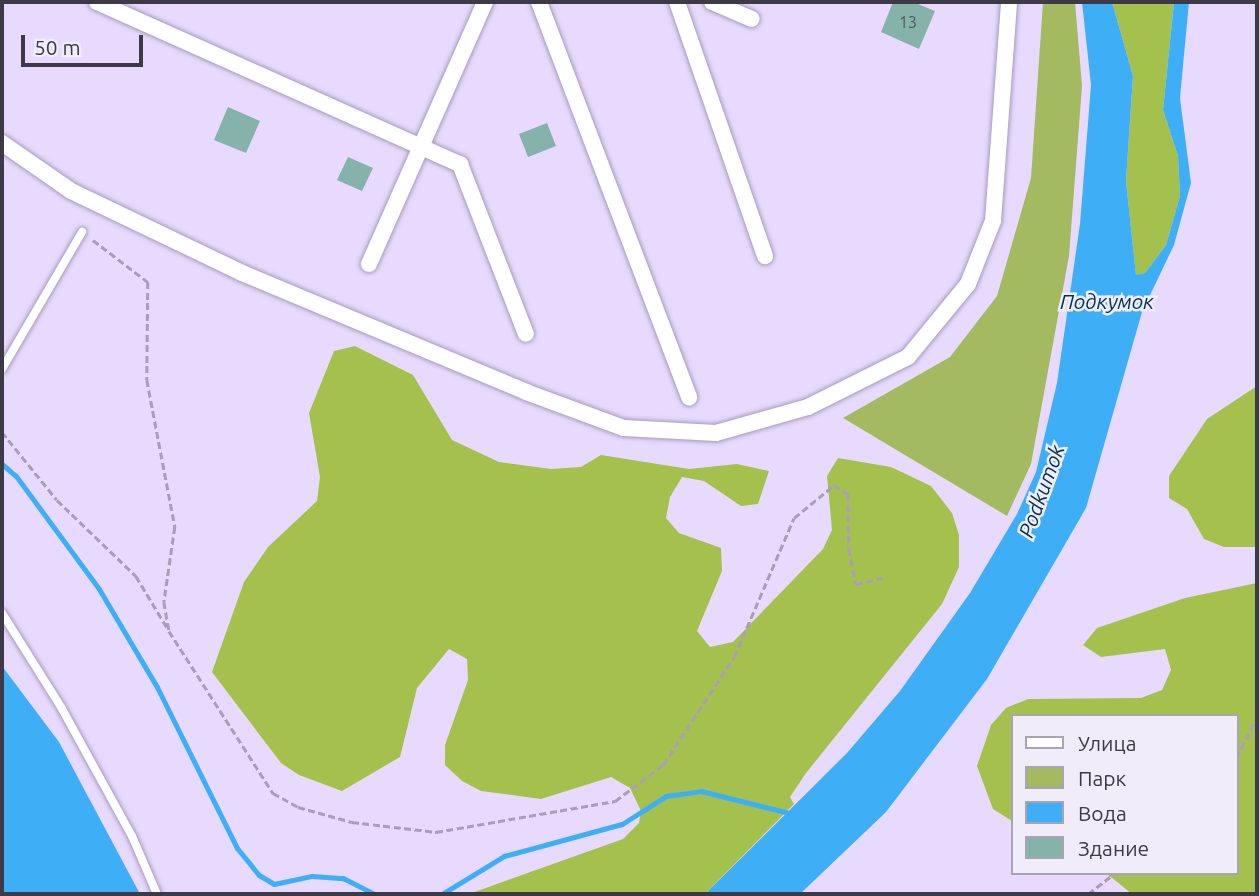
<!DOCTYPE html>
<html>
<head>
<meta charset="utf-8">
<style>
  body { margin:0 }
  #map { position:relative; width:1259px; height:896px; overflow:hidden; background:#e7dafe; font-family:Ubuntu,sans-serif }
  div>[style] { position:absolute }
  .green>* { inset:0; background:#a3ba60 }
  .forest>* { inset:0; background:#a4c04d }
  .water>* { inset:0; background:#3eaff7 }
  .stream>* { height:5px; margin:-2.5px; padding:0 2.5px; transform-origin:2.5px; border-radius:2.5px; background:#3eaff7 }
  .building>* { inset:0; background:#85b2a9 }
  .path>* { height:2.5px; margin-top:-1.25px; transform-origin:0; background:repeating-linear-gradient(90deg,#a89eba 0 7px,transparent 0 10.5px) }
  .roads { filter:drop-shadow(0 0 2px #a79bbd) drop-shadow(0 0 2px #a79bbd) }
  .service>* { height:8px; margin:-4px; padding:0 4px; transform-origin:4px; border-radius:4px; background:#fff }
  .minor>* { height:16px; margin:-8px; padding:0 8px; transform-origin:8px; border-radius:8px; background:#fff }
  span { translate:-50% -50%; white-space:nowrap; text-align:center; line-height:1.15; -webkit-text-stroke:5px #f1ecfa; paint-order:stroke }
  .number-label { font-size:16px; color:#505760 }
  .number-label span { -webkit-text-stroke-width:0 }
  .water-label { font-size:21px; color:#033350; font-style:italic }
  .frame { position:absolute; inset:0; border:4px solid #3e3947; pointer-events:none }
  .legend { position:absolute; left:1011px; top:714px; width:228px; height:161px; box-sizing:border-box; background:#f1ecfa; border:2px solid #a9a4b2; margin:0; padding:9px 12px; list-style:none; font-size:21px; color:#3e3947 }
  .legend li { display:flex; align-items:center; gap:14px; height:35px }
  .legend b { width:35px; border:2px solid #a9a4b2 }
  .scale { position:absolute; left:21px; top:35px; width:122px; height:32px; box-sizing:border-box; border:4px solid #3e3947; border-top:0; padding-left:9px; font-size:21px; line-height:24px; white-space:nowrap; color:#3e3947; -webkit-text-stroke:5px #f1ecfa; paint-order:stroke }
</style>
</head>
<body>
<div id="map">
  <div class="green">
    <i style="clip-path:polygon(1043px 2px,1075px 2px,1082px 86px,1069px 256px,1031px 464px,1007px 516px,843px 418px,950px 357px,997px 296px,1031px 178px)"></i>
  </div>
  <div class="forest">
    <i style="clip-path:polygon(1112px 2px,1174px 2px,1163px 110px,1178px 156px,1180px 196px,1166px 245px,1145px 273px,1136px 276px,1126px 181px,1133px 76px)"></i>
    <i style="clip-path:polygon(355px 346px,413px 375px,452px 440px,499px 462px,551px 469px,581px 467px,601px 455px,689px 469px,737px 464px,769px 471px,758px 504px,741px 506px,704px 481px,682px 477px,670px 497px,666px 518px,679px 533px,721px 548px,722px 571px,697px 631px,710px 647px,733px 642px,823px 549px,832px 530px,827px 476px,838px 458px,891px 467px,931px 486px,952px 513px,959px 535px,959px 567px,942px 604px,806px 773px,790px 797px,794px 804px,705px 894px,469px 894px,623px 839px,639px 823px,641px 811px,630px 788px,611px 777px,541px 799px,481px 791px,462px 781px,445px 765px,445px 745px,468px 680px,467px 659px,449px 649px,417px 688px,400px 757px,342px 791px,299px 775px,281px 763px,212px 672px,244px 582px,268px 547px,317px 501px,320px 477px,309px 413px,334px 351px)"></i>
    <i style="clip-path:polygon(1257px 386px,1257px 547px,1224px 547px,1204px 539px,1187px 509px,1169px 498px,1169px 476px,1207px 419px)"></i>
    <i style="clip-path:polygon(1257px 583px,1257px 894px,1132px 894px,1106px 873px,1236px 873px,1236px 716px,1012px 716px,1012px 821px,993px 809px,977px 766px,991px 725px,1006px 708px,1028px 699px,1141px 698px,1162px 690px,1171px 670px,1165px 649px,1101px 657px,1083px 645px,1097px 628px,1185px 598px)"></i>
  </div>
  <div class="water">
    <i style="clip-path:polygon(1082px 2px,1112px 2px,1133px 76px,1126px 181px,1136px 275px,1145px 273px,1166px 245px,1180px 196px,1178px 156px,1163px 110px,1174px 2px,1189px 2px,1180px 98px,1191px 183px,1174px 245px,1142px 312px,1086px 508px,987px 679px,886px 812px,800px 894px,705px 894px,847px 753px,900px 691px,970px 593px,1017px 514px,1036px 472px,1057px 383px,1080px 224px,1091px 85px)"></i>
    <i style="clip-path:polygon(2px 666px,59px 742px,140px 894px,2px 894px)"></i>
  </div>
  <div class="stream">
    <i style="left:2px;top:464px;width:18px;rotate:41deg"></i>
    <i style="left:16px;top:476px;width:140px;rotate:53.7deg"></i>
    <i style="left:99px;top:589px;width:114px;rotate:59.4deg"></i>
    <i style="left:157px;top:687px;width:180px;rotate:63.6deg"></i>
    <i style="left:237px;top:848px;width:35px;rotate:51deg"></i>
    <i style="left:259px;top:875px;width:17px;rotate:31deg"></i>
    <i style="left:274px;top:884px;width:39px;rotate:-12deg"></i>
    <i style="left:312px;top:876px;width:31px;rotate:4deg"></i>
    <i style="left:343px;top:878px;width:35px;rotate:27deg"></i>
    <i style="left:442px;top:894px;width:73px;rotate:-31.5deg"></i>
    <i style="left:504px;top:856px;width:122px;rotate:-15.2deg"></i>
    <i style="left:622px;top:824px;width:52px;rotate:-32.5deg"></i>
    <i style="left:666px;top:796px;width:35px;rotate:-8deg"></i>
    <i style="left:701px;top:791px;width:95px;rotate:14deg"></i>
  </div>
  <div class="building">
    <i style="clip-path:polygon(893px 2px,913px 2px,935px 11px,919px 49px,881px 32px)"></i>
    <i style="clip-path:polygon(228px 107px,260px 121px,246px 153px,214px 140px)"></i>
    <i style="clip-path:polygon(547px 123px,556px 146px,528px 157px,519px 134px)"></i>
    <i style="clip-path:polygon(348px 157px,373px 168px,362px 191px,337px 180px)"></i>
  </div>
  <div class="path">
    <i style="left:93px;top:240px;width:69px;rotate:37.4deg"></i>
    <i style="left:148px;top:282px;width:98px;rotate:90.6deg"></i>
    <i style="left:147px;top:380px;width:150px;rotate:79.2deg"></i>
    <i style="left:175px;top:527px;width:76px;rotate:98.3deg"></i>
    <i style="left:164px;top:602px;width:29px;rotate:80deg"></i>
    <i style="left:169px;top:631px;width:193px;rotate:57.3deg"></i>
    <i style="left:273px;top:793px;width:29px;rotate:29deg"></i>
    <i style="left:298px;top:807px;width:56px;rotate:15.5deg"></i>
    <i style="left:352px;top:822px;width:85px;rotate:6.8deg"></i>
    <i style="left:436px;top:832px;width:182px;rotate:-9.8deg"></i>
    <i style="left:615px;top:801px;width:60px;rotate:-36.9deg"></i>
    <i style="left:663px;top:765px;width:129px;rotate:-56.7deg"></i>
    <i style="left:734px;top:657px;width:151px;rotate:-66.7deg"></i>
    <i style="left:794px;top:518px;width:52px;rotate:-39.5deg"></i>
    <i style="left:834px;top:485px;width:17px;rotate:33deg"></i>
    <i style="left:848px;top:494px;width:55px;rotate:89deg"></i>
    <i style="left:849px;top:549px;width:36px;rotate:79deg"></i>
    <i style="left:856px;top:584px;width:27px;rotate:-13deg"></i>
    <i style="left:2px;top:432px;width:87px;rotate:51deg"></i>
    <i style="left:57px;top:500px;width:110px;rotate:43.9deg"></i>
    <i style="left:136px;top:576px;width:62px;rotate:58.9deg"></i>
    <i style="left:1236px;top:758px;width:46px;rotate:-62.9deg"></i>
    <i style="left:1088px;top:894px;width:34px;rotate:-38deg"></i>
  </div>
  <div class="roads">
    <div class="service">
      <i style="left:2px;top:369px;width:159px;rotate:-59.7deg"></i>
      <i style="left:2px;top:613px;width:111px;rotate:57.9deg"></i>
      <i style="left:61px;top:707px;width:147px;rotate:61.2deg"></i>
      <i style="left:132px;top:836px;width:63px;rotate:66.7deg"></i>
    </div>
    <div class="minor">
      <i style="left:97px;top:2px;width:398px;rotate:24.1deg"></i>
      <i style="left:460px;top:164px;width:182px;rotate:68.8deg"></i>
      <i style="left:539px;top:2px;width:423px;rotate:69.2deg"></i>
      <i style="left:677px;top:2px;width:269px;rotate:70.9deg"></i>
      <i style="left:712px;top:2px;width:43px;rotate:23deg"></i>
      <i style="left:2px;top:143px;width:84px;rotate:34.8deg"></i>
      <i style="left:71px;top:191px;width:190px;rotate:25.6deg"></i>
      <i style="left:242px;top:273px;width:308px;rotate:22.7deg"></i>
      <i style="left:526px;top:392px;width:104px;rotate:20.2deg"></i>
      <i style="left:624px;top:428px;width:92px;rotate:3.1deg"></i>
      <i style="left:716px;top:433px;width:96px;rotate:-15.8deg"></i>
      <i style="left:808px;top:407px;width:112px;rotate:-26.6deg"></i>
      <i style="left:908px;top:357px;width:94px;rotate:-50.6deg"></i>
      <i style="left:968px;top:284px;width:68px;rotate:-68.4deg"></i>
      <i style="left:993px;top:221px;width:220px;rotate:-85.8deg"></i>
      <i style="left:369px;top:264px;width:287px;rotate:-66.1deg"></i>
    </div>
  </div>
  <div class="number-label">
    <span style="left:908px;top:22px">13</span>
  </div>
  <div class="water-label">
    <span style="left:1107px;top:301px">Подкумок</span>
    <span style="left:1041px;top:491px;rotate:-70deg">Podkumok</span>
  </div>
  <div class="frame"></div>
  <ul class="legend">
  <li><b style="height:9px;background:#fff"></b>Улица</li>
  <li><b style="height:19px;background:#a3ba60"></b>Парк</li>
  <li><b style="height:19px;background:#3eaff7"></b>Вода</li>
  <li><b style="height:19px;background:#85b2a9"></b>Здание</li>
  </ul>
  <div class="scale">50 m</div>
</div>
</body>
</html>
